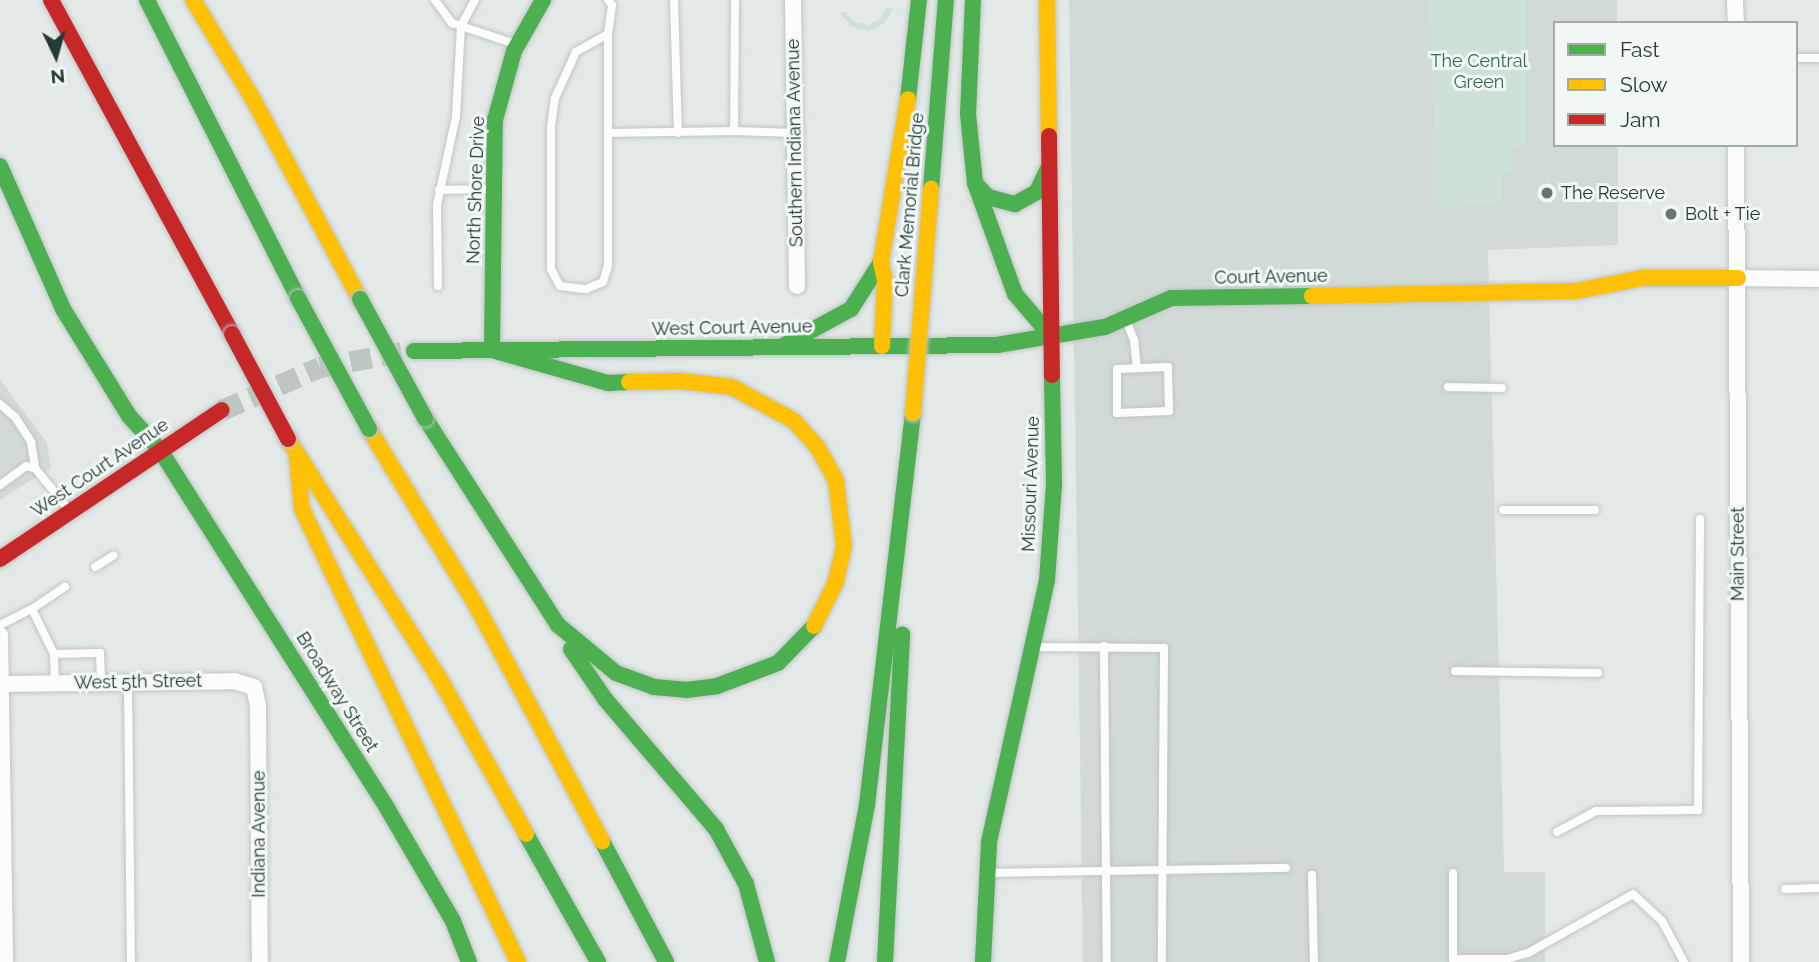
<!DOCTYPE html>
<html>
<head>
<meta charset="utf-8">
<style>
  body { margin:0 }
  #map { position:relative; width:1819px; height:962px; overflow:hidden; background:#e3e9e7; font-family:Raleway,sans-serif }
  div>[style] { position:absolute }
  .built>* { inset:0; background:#d2dad7 }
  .green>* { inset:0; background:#cde1d6 }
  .secondary-tunnel>* { height:21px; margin-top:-10.5px; transform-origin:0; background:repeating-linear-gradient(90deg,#bdc6c4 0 21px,transparent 0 31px) }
  .roads { filter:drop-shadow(0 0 2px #c0c5c4) drop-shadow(0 0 2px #c0c5c4) }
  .lane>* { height:8px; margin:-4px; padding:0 4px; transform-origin:4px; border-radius:4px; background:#fbfcfb }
  .street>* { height:16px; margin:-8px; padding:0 8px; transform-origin:8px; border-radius:8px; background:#fbfcfb }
  .fast>* { height:16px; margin:-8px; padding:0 8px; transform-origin:8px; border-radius:8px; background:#4caf50 }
  .slow>* { height:16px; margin:-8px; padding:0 8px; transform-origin:8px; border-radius:8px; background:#ffc107 }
  .jam>* { height:16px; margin:-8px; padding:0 8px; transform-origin:8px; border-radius:8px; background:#c62828 }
  .bridges { filter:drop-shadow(0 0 2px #bcc4c3) drop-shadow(0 0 2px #bcc4c3) }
  .fast-bridge>* { height:16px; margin:-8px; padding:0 8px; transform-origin:8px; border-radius:8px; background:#4caf50 }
  .slow-bridge>* { height:16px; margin:-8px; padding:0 8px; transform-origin:8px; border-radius:8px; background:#ffc107 }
  .jam-bridge>* { height:16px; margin:-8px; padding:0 8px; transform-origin:8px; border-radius:8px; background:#c62828 }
  .dots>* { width:19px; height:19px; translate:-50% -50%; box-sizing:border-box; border:4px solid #f1f7f5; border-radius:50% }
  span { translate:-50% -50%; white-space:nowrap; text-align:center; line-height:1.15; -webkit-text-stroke:6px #f1f7f5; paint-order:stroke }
  .park-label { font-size:18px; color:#306e50 }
  .street-label { font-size:18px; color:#233a37 }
  .poi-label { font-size:18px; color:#233a37 }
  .left { translate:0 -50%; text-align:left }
  .legend { position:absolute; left:1553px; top:21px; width:245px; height:126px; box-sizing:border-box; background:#f1f7f5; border:2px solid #9faba9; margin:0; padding:9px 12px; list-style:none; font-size:21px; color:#233a37 }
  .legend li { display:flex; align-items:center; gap:14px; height:35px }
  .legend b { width:35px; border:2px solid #9faba9 }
  .north { position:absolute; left:21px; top:21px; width:70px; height:70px; -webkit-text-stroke:5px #f1f7f5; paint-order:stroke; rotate:175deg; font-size:19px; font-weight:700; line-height:28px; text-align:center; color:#233a37 }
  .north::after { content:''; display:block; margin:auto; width:24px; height:32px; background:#233a37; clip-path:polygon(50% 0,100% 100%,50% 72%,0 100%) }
</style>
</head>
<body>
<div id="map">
  <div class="built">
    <i style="clip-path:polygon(1069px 0,1617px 0,1617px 23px,1555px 23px,1555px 145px,1618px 145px,1618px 245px,1488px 250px,1504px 872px,1545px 872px,1545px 962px,1083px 962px)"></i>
    <i style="clip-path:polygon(0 379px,47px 443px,51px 468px,0 500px)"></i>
  </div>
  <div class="green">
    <i style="clip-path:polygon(1431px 0,1526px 0,1526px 145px,1512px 150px,1512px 170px,1502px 171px,1502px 205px,1434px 206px)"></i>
    <i style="clip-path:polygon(887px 7px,893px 9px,884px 24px,868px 31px,851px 27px,840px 13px,845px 11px,854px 22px,868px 25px,880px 19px)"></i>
  </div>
  <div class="secondary-tunnel">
    <i style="left:222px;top:410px;width:107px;rotate:-23.7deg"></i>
    <i style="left:320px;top:367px;width:83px;rotate:-10.4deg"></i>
  </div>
  <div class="roads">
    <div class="lane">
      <i style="left:435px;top:0;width:29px;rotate:54deg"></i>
      <i style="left:452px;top:23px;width:66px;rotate:18.4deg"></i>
      <i style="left:674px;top:0;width:133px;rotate:88.3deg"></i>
      <i style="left:735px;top:0;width:131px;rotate:90.4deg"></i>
      <i style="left:734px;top:131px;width:61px;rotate:1.9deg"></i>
      <i style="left:608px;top:34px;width:37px;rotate:151deg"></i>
      <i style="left:576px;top:52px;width:51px;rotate:114.5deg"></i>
      <i style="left:555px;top:98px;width:30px;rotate:98deg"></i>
      <i style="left:551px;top:128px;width:141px;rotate:90deg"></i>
      <i style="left:551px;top:269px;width:19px;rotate:62deg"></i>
      <i style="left:560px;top:286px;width:26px;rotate:7deg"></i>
      <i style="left:586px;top:289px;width:18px;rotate:-22deg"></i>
      <i style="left:603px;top:282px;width:17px;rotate:-73deg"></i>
      <i style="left:608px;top:266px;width:232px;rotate:-90deg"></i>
      <i style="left:608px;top:34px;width:29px;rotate:-82deg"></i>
      <i style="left:612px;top:5px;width:6px;rotate:-129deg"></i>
      <i style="left:1796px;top:58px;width:23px"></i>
      <i style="left:608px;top:133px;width:126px;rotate:-0.9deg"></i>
      <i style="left:439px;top:190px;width:55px;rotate:-1deg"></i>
      <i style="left:438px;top:286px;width:81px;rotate:-90.7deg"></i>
      <i style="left:437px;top:205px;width:91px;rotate:-77.9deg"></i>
      <i style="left:456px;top:116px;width:90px;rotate:-86.8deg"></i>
      <i style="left:461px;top:26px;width:30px;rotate:-62deg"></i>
      <i style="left:1126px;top:320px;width:22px;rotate:68deg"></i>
      <i style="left:1134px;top:340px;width:28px;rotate:84deg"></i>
      <i style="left:1168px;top:367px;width:44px;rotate:88.7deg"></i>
      <i style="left:1169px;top:411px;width:52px;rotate:177.8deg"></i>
      <i style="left:1117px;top:413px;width:44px;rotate:-90deg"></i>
      <i style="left:1117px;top:369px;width:51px;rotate:-2.2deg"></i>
      <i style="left:1448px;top:387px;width:54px;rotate:1.1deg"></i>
      <i style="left:0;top:404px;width:20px;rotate:41deg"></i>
      <i style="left:15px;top:417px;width:30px;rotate:57deg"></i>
      <i style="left:31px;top:442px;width:26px;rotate:81deg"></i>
      <i style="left:0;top:485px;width:32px;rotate:-36deg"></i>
      <i style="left:26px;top:466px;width:9px;rotate:13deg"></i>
      <i style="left:35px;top:468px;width:54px;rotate:51deg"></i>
      <i style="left:1503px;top:510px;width:92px"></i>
      <i style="left:95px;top:567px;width:22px;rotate:-32deg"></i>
      <i style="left:32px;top:609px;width:40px;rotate:-34deg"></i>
      <i style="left:0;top:625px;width:36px;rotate:-27deg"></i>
      <i style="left:32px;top:609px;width:50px;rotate:63.9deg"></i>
      <i style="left:1104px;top:646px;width:316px;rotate:89.5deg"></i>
      <i style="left:1034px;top:647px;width:130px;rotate:0.4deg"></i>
      <i style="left:1164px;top:648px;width:314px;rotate:90.4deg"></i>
      <i style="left:1455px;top:671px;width:143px;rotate:0.8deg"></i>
      <i style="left:55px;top:683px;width:29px;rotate:-92deg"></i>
      <i style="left:54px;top:654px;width:46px;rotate:-1.2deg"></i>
      <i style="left:100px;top:653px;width:30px;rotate:88deg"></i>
      <i style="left:128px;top:683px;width:279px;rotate:89.4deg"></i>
      <i style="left:1557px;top:832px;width:44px;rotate:-28.3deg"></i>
      <i style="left:1596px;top:811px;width:102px;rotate:-0.6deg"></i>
      <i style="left:1698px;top:810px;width:291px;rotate:-89.6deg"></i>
      <i style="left:990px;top:873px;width:296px;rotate:-1deg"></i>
      <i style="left:1453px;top:873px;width:86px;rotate:90deg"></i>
      <i style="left:1453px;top:959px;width:54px"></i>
      <i style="left:1507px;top:959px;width:22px;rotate:-16deg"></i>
      <i style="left:1528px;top:953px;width:120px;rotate:-29.3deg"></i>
      <i style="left:1633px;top:894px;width:40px;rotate:43deg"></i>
      <i style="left:1662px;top:921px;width:47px;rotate:61.8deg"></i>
      <i style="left:1312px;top:875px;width:87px;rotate:88.7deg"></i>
      <i style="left:1785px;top:889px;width:34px;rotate:-2deg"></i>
    </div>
    <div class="street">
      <i style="left:793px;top:0;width:286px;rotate:89.2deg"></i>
      <i style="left:1735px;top:0;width:23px;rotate:88deg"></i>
      <i style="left:1736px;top:145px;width:817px;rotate:89.65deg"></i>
      <i style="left:1738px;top:278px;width:81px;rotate:0.7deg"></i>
      <i style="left:0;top:635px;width:327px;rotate:89.1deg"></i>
      <i style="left:1px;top:684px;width:233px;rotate:-0.7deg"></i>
      <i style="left:234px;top:681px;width:21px;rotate:17deg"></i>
      <i style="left:254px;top:687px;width:19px;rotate:78deg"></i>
      <i style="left:258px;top:706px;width:256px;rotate:89.6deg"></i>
    </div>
    <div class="fast">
      <i style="left:147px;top:0;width:334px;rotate:63.1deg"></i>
      <i style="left:973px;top:0;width:114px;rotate:92.5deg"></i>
      <i style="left:968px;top:114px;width:69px;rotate:84.2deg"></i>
      <i style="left:975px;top:183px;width:118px;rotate:70.2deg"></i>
      <i style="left:1015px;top:294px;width:54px;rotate:49.5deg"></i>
      <i style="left:908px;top:99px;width:100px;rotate:-83.7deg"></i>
      <i style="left:0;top:166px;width:156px;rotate:66.2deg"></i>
      <i style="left:63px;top:309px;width:126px;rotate:58.3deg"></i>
      <i style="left:129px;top:416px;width:46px;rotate:47.6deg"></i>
      <i style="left:975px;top:183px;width:19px;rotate:47deg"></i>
      <i style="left:988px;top:197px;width:28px;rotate:15deg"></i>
      <i style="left:1015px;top:204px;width:25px;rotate:-29deg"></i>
      <i style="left:1037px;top:192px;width:26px;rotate:-65deg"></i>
      <i style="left:781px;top:347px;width:80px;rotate:-28.5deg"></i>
      <i style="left:851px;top:309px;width:56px;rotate:-57.4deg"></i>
      <i style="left:492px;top:350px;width:230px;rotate:-89.3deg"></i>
      <i style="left:495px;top:120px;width:72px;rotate:-74.6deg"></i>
      <i style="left:514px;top:51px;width:59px;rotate:-60.4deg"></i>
      <i style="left:492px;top:350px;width:121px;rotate:15.9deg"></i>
      <i style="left:608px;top:383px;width:21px;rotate:-3deg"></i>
      <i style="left:414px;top:351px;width:583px;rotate:-0.59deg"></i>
      <i style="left:997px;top:345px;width:109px;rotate:-9.5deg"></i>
      <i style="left:1105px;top:327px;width:72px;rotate:-23.7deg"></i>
      <i style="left:1171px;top:298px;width:141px;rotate:-0.8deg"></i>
      <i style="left:425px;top:418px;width:246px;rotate:57.3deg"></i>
      <i style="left:558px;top:625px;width:75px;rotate:39.6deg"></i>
      <i style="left:616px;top:673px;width:40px;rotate:20.2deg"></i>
      <i style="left:654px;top:687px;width:32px;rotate:5deg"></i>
      <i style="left:686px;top:690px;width:31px;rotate:-7deg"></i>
      <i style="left:717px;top:686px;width:65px;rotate:-20.7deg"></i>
      <i style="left:778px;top:663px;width:52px;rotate:-45.8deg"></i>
      <i style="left:160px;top:450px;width:424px;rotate:57.6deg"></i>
      <i style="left:387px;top:808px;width:131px;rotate:59.7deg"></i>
      <i style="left:453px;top:921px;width:44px;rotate:68.7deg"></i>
      <i style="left:571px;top:649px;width:60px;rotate:55.8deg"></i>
      <i style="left:605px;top:699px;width:171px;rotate:49.5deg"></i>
      <i style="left:716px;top:829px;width:63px;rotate:61.4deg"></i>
      <i style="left:746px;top:884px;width:81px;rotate:74.9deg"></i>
      <i style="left:526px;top:834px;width:147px;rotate:60.6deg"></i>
      <i style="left:602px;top:841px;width:137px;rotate:62.1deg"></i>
      <i style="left:837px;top:962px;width:160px;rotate:-79.2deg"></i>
      <i style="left:867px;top:805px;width:395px;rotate:-83.3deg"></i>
      <i style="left:885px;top:962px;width:328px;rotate:-87deg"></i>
      <i style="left:983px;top:962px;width:120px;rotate:-87.1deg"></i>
      <i style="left:989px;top:842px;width:268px;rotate:-77.5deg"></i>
      <i style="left:1047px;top:580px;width:96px;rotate:-85.8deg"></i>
      <i style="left:1054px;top:484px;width:109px;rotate:-91.1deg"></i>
    </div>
    <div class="slow">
      <i style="left:193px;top:0;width:116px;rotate:58.8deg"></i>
      <i style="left:253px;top:99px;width:227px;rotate:61.9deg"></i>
      <i style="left:1047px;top:0;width:136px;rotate:89.2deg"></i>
      <i style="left:1312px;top:296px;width:265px;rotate:-1.1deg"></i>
      <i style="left:1577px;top:291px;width:66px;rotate:-11.3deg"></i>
      <i style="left:1642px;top:278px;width:96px"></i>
      <i style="left:882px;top:346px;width:66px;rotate:-87.4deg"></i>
      <i style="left:885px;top:280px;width:18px;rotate:-103deg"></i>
      <i style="left:881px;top:262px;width:165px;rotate:-80.6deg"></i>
      <i style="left:629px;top:382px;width:52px;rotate:-1.1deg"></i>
      <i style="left:681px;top:381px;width:51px;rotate:6.7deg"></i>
      <i style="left:732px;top:387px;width:71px;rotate:28.7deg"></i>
      <i style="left:794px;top:421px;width:36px;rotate:48deg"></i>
      <i style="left:818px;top:448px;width:38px;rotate:61deg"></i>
      <i style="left:836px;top:481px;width:65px;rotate:83deg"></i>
      <i style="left:844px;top:546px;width:37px;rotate:103deg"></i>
      <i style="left:836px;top:582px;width:49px;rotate:116.6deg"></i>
      <i style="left:369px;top:429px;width:206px;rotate:58.7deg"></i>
      <i style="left:476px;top:605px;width:268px;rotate:61.9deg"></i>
      <i style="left:288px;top:439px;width:286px;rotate:57.7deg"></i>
      <i style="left:441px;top:681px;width:175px;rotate:60.9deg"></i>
      <i style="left:297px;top:458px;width:51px;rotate:84.4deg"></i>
      <i style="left:302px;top:509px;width:502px;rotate:64.51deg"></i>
    </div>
    <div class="jam">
      <i style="left:51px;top:0;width:380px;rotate:61.5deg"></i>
      <i style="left:1049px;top:136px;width:239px;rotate:89.3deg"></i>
      <i style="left:0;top:559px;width:267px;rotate:-33.9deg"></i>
    </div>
  </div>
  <div class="bridges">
    <div class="fast-bridge">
      <i style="left:931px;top:189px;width:190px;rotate:-85.5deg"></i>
      <i style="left:298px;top:298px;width:149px;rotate:61.5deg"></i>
      <i style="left:360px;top:299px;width:136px;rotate:61.4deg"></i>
    </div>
    <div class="slow-bridge">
      <i style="left:913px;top:413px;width:225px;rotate:-85.4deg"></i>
    </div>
    <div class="jam-bridge">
      <i style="left:232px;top:334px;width:119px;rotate:61.9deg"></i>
    </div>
  </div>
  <div class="dots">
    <i style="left:1547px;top:193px;background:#667775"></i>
    <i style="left:1671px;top:214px;background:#667775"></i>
  </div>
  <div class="park-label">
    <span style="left:1479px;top:72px">The Central<br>Green</span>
  </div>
  <div class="street-label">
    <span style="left:795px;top:143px;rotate:-91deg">Southern Indiana Avenue</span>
    <span style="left:476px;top:190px;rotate:-88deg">North Shore Drive</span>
    <span style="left:910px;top:205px;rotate:-85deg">Clark Memorial Bridge</span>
    <span style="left:1271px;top:277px;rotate:-1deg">Court Avenue</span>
    <span style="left:732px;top:328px;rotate:-1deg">West Court Avenue</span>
    <span style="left:100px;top:468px;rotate:-34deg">West Court Avenue</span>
    <span style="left:1031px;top:484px;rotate:-88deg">Missouri Avenue</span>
    <span style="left:1738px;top:554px;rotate:-90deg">Main Street</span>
    <span style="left:138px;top:682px;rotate:-1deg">West 5th Street</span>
    <span style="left:337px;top:692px;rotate:58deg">Broadway Street</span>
    <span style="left:259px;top:834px;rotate:-90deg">Indiana Avenue</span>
  </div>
  <div class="poi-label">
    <span class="left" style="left:1561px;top:193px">The Reserve</span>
    <span class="left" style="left:1685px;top:214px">Bolt + Tie</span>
  </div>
  <ul class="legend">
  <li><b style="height:9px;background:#4caf50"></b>Fast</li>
  <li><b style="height:9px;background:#ffc107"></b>Slow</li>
  <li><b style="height:9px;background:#c62828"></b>Jam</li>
  </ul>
  <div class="north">N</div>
</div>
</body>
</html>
